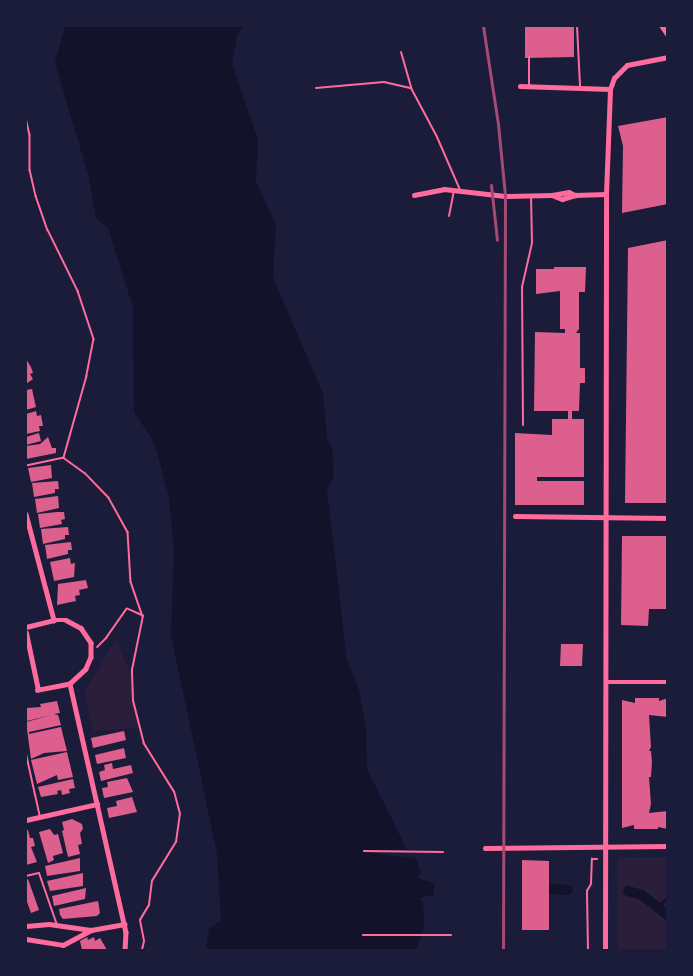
<!DOCTYPE html>
<html>
<head>
<meta charset="utf-8">
<style>
  body { margin:0 }
  #map { position:relative; width:693px; height:976px; overflow:hidden; background:#1b1b3a; font-family:"Public Sans",sans-serif }
  div>[style] { position:absolute }
  .green>* { inset:0; background:#2a1e3b }
  .water>* { inset:0; background:#12122b }
  .stream>* { height:3px; margin:-1.5px; padding:0 1.5px; transform-origin:1.5px; border-radius:1.5px; background:#12122b }
  .canal>* { height:10px; margin:-5px; padding:0 5px; transform-origin:5px; border-radius:5px; background:#12122b }
  .building>* { inset:0; background:#dd5f8e }
  .path>* { height:1.5px; margin:-0.75px; padding:0 0.75px; transform-origin:0.75px; border-radius:0.75px; background:#ff6b9d }
  .service>* { height:2px; margin:-1px; padding:0 1px; transform-origin:1px; border-radius:1px; background:#ff6b9d }
  .minor>* { height:4.5px; margin:-2.25px; padding:0 2.25px; transform-origin:2.25px; border-radius:2.25px; background:#ff6b9d }
  .tertiary>* { height:5px; margin:-2.5px; padding:0 2.5px; transform-origin:2.5px; border-radius:2.5px; background:#ff6b9d }
  .rail>* { height:3px; margin:-1.5px; padding:0 1.5px; transform-origin:1.5px; border-radius:1.5px; background:#a44b75 }
  span { translate:-50% -50%; white-space:nowrap; text-align:center; line-height:1.15; -webkit-text-stroke:6px #1b1b3a; paint-order:stroke }
  .frame { position:absolute; inset:0; border:27px solid #1b1b3a; pointer-events:none }
</style>
</head>
<body>
<div id="map">
  <div class="green">
    <i style="clip-path:polygon(116px 639px,132px 678px,139px 728px,94px 731px,84px 693px)"></i>
    <i style="clip-path:polygon(618px 857px,667px 857px,667px 950px,618px 950px)"></i>
  </div>
  <div class="water">
    <i style="clip-path:polygon(65px 26px,243px 26px,237px 36px,232px 64px,258px 140px,256px 182px,276px 224px,273px 278px,323px 393px,327px 439px,332px 446px,334px 476px,327px 490px,347px 660px,359px 690px,366px 728px,367px 769px,407px 850px,373px 850px,372px 853px,416px 859px,421px 873px,417px 878px,434px 883px,434px 895px,418px 898px,423px 901px,424px 927px,416px 950px,206px 950px,209px 929px,221px 920px,217px 853px,171px 635px,174px 550px,169px 497px,154px 442px,134px 412px,133px 308px,108px 228px,96px 218px,88px 174px,55px 63px)"></i>
  </div>
  <div class="stream">
    <i style="left:658px;top:906px;width:13px;rotate:-42deg"></i>
  </div>
  <div class="canal">
    <i style="left:551px;top:889px;width:17px;rotate:3deg"></i>
    <i style="left:628px;top:891px;width:15px;rotate:16deg"></i>
    <i style="left:642px;top:895px;width:33px;rotate:38deg"></i>
  </div>
  <div class="building">
    <i style="clip-path:polygon(525px 26px,574px 26px,574px 57px,525px 58px)"></i>
    <i style="clip-path:polygon(668px 117px,668px 204px,622px 213px,623px 146px,618px 126px)"></i>
    <i style="clip-path:polygon(668px 240px,668px 503px,625px 503px,628px 248px)"></i>
    <i style="clip-path:polygon(554px 267px,586px 267px,585px 292px,579px 292px,579px 329px,576px 333px,580px 333px,580px 368px,585px 368px,585px 383px,580px 383px,579px 411px,572px 411px,572px 419px,584px 419px,584px 477px,537px 477px,537px 481px,584px 481px,584px 505px,515px 505px,515px 433px,552px 435px,552px 419px,568px 419px,568px 411px,534px 411px,535px 332px,565px 333px,565px 329px,560px 329px,560px 291px,536px 294px,536px 269px,554px 269px)"></i>
    <i style="clip-path:polygon(26px 359px,31px 367px,33px 373px,30px 374px,33px 379px,26px 384px)"></i>
    <i style="clip-path:polygon(32px 389px,36px 407px,26px 410px,26px 390px)"></i>
    <i style="clip-path:polygon(36px 411px,37px 416px,41px 415px,43px 426px,39px 426px,40px 431px,26px 434px,26px 414px)"></i>
    <i style="clip-path:polygon(39px 433px,41px 441px,26px 445px,26px 437px)"></i>
    <i style="clip-path:polygon(48px 437px,52px 448px,56px 448px,56px 453px,26px 459px,26px 446px,40px 444px)"></i>
    <i style="clip-path:polygon(51px 465px,52px 478px,31px 482px,28px 468px)"></i>
    <i style="clip-path:polygon(58px 481px,59px 489px,55px 489px,55px 493px,34px 497px,32px 483px)"></i>
    <i style="clip-path:polygon(58px 496px,59px 508px,37px 513px,35px 499px)"></i>
    <i style="clip-path:polygon(57px 512px,64px 512px,65px 519px,61px 520px,62px 524px,40px 528px,38px 514px)"></i>
    <i style="clip-path:polygon(68px 527px,69px 535px,65px 535px,65px 539px,43px 544px,41px 529px)"></i>
    <i style="clip-path:polygon(622px 536px,668px 536px,668px 609px,649px 609px,648px 626px,621px 625px)"></i>
    <i style="clip-path:polygon(71px 542px,72px 550px,68px 550px,68px 554px,47px 559px,45px 545px)"></i>
    <i style="clip-path:polygon(70px 558px,71px 564px,75px 563px,74px 577px,54px 581px,50px 562px)"></i>
    <i style="clip-path:polygon(86px 580px,88px 588px,79px 590px,80px 595px,75px 596px,76px 601px,57px 605px,58px 584px)"></i>
    <i style="clip-path:polygon(561px 644px,583px 644px,582px 666px,560px 666px)"></i>
    <i style="clip-path:polygon(635px 698px,659px 698px,659px 701px,668px 698px,668px 717px,649px 715px,651px 747px,649px 751px,651px 751px,652px 762px,651px 777px,649px 777px,651px 804px,649px 813px,668px 811px,668px 829px,658px 827px,658px 829px,634px 829px,634px 825px,622px 828px,622px 700px,635px 703px)"></i>
    <i style="clip-path:polygon(57px 701px,60px 713px,54px 714px,58px 715px,61px 725px,29px 732px,29px 734px,61px 727px,67px 751px,44px 753px,31px 759px,26px 722px,52px 715px,27px 721px,26px 708px,41px 707px,40px 704px)"></i>
    <i style="clip-path:polygon(124px 731px,126px 740px,93px 748px,91px 738px)"></i>
    <i style="clip-path:polygon(124px 748px,126px 758px,97px 764px,95px 755px)"></i>
    <i style="clip-path:polygon(67px 752px,73px 777px,58px 780px,57px 775px,37px 784px,31px 760px)"></i>
    <i style="clip-path:polygon(112px 763px,113px 769px,131px 765px,133px 773px,101px 781px,99px 772px,105px 770px,104px 765px)"></i>
    <i style="clip-path:polygon(127px 778px,133px 792px,104px 798px,102px 788px,108px 787px,107px 782px)"></i>
    <i style="clip-path:polygon(73px 779px,75px 788px,69px 789px,70px 793px,62px 795px,61px 790px,57px 791px,58px 794px,41px 797px,38px 787px)"></i>
    <i style="clip-path:polygon(132px 797px,137px 812px,109px 818px,107px 808px,117px 806px,116px 801px)"></i>
    <i style="clip-path:polygon(72px 819px,82px 824px,83px 829px,80px 833px,82px 844px,78px 845px,80px 854px,68px 857px,62px 831px,64px 830px,62px 822px)"></i>
    <i style="clip-path:polygon(50px 829px,54px 835px,58px 834px,63px 853px,53px 856px,54px 860px,48px 863px,39px 832px)"></i>
    <i style="clip-path:polygon(26px 830px,28px 830px,30px 838px,33px 838px,35px 846px,31px 847px,37px 862px,26px 865px)"></i>
    <i style="clip-path:polygon(80px 858px,80px 871px,47px 876px,45px 866px)"></i>
    <i style="clip-path:polygon(522px 860px,549px 861px,549px 930px,522px 930px)"></i>
    <i style="clip-path:polygon(83px 873px,83px 886px,50px 891px,47px 881px)"></i>
    <i style="clip-path:polygon(28px 879px,39px 910px,31px 913px,26px 899px,26px 880px)"></i>
    <i style="clip-path:polygon(86px 888px,85px 899px,54px 906px,52px 896px)"></i>
    <i style="clip-path:polygon(98px 901px,100px 913px,97px 916px,63px 919px,60px 915px,59px 909px)"></i>
    <i style="clip-path:polygon(87px 937px,88px 940px,94px 937px,95px 941px,100px 938px,107px 950px,82px 950px,80px 941px)"></i>
  </div>
  <div class="path">
    <i style="left:26px;top:118px;width:17px;rotate:77deg"></i>
    <i style="left:30px;top:135px;width:35px;rotate:90deg"></i>
    <i style="left:30px;top:170px;width:27px;rotate:77deg"></i>
    <i style="left:36px;top:196px;width:36px;rotate:71deg"></i>
    <i style="left:48px;top:230px;width:68px;rotate:63.8deg"></i>
    <i style="left:78px;top:291px;width:51px;rotate:71.6deg"></i>
    <i style="left:94px;top:339px;width:38px;rotate:101deg"></i>
    <i style="left:87px;top:376px;width:85px;rotate:105.7deg"></i>
    <i style="left:64px;top:458px;width:39px;rotate:168deg"></i>
    <i style="left:64px;top:458px;width:26px;rotate:36deg"></i>
    <i style="left:85px;top:473px;width:35px;rotate:46deg"></i>
    <i style="left:109px;top:498px;width:39px;rotate:61deg"></i>
    <i style="left:128px;top:532px;width:50px;rotate:86.6deg"></i>
    <i style="left:131px;top:582px;width:36px;rotate:71deg"></i>
    <i style="left:143px;top:616px;width:17px;rotate:-156deg"></i>
    <i style="left:127px;top:609px;width:35px;rotate:125deg"></i>
    <i style="left:107px;top:638px;width:13px;rotate:135deg"></i>
    <i style="left:364px;top:851px;width:79px;rotate:0.7deg"></i>
    <i style="left:363px;top:935px;width:88px"></i>
    <i style="left:142px;top:950px;width:9px;rotate:-77deg"></i>
    <i style="left:144px;top:941px;width:21px;rotate:-101deg"></i>
    <i style="left:140px;top:920px;width:17px;rotate:-59deg"></i>
    <i style="left:149px;top:905px;width:24px;rotate:-83deg"></i>
    <i style="left:152px;top:881px;width:46px;rotate:-58.4deg"></i>
    <i style="left:176px;top:842px;width:28px;rotate:-82deg"></i>
    <i style="left:180px;top:814px;width:23px;rotate:-105deg"></i>
    <i style="left:174px;top:792px;width:57px;rotate:-122deg"></i>
    <i style="left:144px;top:744px;width:44px;rotate:-104.3deg"></i>
    <i style="left:133px;top:701px;width:31px;rotate:-92deg"></i>
    <i style="left:132px;top:670px;width:55px;rotate:-78.5deg"></i>
    <i style="left:588px;top:950px;width:59px;rotate:-91deg"></i>
    <i style="left:587px;top:891px;width:8px;rotate:-60deg"></i>
    <i style="left:591px;top:884px;width:25px;rotate:-88deg"></i>
    <i style="left:592px;top:859px;width:5px"></i>
  </div>
  <div class="service">
    <i style="left:577px;top:26px;width:60px;rotate:87.1deg"></i>
    <i style="left:401px;top:52px;width:37px;rotate:74deg"></i>
    <i style="left:411px;top:88px;width:55px;rotate:62deg"></i>
    <i style="left:437px;top:137px;width:58px;rotate:66.5deg"></i>
    <i style="left:529px;top:85px;width:28px;rotate:-90deg"></i>
    <i style="left:316px;top:88px;width:68px;rotate:-5deg"></i>
    <i style="left:384px;top:82px;width:28px;rotate:13deg"></i>
    <i style="left:449px;top:216px;width:26px;rotate:-79deg"></i>
    <i style="left:523px;top:425px;width:138px;rotate:-90.4deg"></i>
    <i style="left:522px;top:287px;width:45px;rotate:-77.2deg"></i>
    <i style="left:532px;top:243px;width:48px;rotate:-91.2deg"></i>
    <i style="left:26px;top:754px;width:65px;rotate:77.5deg"></i>
    <i style="left:26px;top:876px;width:13px;rotate:-13deg"></i>
    <i style="left:39px;top:873px;width:55px;rotate:70.9deg"></i>
  </div>
  <div class="minor">
    <i style="left:662px;top:26px;width:11px;rotate:56deg"></i>
    <i style="left:520px;top:86px;width:90px;rotate:1.9deg"></i>
    <i style="left:414px;top:195px;width:31px;rotate:-11deg"></i>
    <i style="left:444px;top:189px;width:61px;rotate:6.5deg"></i>
    <i style="left:505px;top:196px;width:47px;rotate:-1.2deg"></i>
    <i style="left:552px;top:195px;width:17px;rotate:-10deg"></i>
    <i style="left:569px;top:192px;width:7px;rotate:27deg"></i>
    <i style="left:575px;top:195px;width:31px;rotate:-2deg"></i>
    <i style="left:552px;top:195px;width:11px;rotate:22deg"></i>
    <i style="left:562px;top:199px;width:14px;rotate:-17deg"></i>
    <i style="left:26px;top:514px;width:110px;rotate:75.2deg"></i>
    <i style="left:515px;top:516px;width:153px;rotate:0.7deg"></i>
    <i style="left:26px;top:627px;width:29px;rotate:-14deg"></i>
    <i style="left:54px;top:620px;width:12px"></i>
    <i style="left:66px;top:620px;width:17px;rotate:28deg"></i>
    <i style="left:81px;top:628px;width:18px;rotate:56deg"></i>
    <i style="left:91px;top:643px;width:14px;rotate:90deg"></i>
    <i style="left:91px;top:657px;width:13px;rotate:113deg"></i>
    <i style="left:86px;top:669px;width:22px;rotate:137deg"></i>
    <i style="left:70px;top:684px;width:33px;rotate:169deg"></i>
    <i style="left:38px;top:690px;width:58px;rotate:-101.9deg"></i>
    <i style="left:607px;top:682px;width:61px"></i>
    <i style="left:70px;top:684px;width:254px;rotate:77.3deg"></i>
    <i style="left:126px;top:932px;width:18px;rotate:93deg"></i>
    <i style="left:26px;top:820px;width:73px;rotate:-12.7deg"></i>
    <i style="left:485px;top:848px;width:183px;rotate:-0.6deg"></i>
    <i style="left:26px;top:926px;width:23px;rotate:-5deg"></i>
    <i style="left:49px;top:924px;width:42px;rotate:8.1deg"></i>
    <i style="left:91px;top:930px;width:34px;rotate:-10deg"></i>
    <i style="left:26px;top:939px;width:37px;rotate:9deg"></i>
    <i style="left:63px;top:945px;width:32px;rotate:-28deg"></i>
  </div>
  <div class="tertiary">
    <i style="left:605px;top:950px;width:756px;rotate:-89.92deg"></i>
    <i style="left:606px;top:194px;width:105px;rotate:-87.8deg"></i>
    <i style="left:610px;top:89px;width:12px;rotate:-70deg"></i>
    <i style="left:614px;top:78px;width:18px;rotate:-45deg"></i>
    <i style="left:627px;top:65px;width:42px;rotate:-11deg"></i>
  </div>
  <div class="rail">
    <i style="left:483px;top:26px;width:99px;rotate:81.3deg"></i>
    <i style="left:498px;top:124px;width:72px;rotate:84.4deg"></i>
    <i style="left:505px;top:196px;width:754px;rotate:90.15deg"></i>
    <i style="left:491px;top:185px;width:55px;rotate:83.8deg"></i>
  </div>
  <div class="frame"></div>
</div>
</body>
</html>
